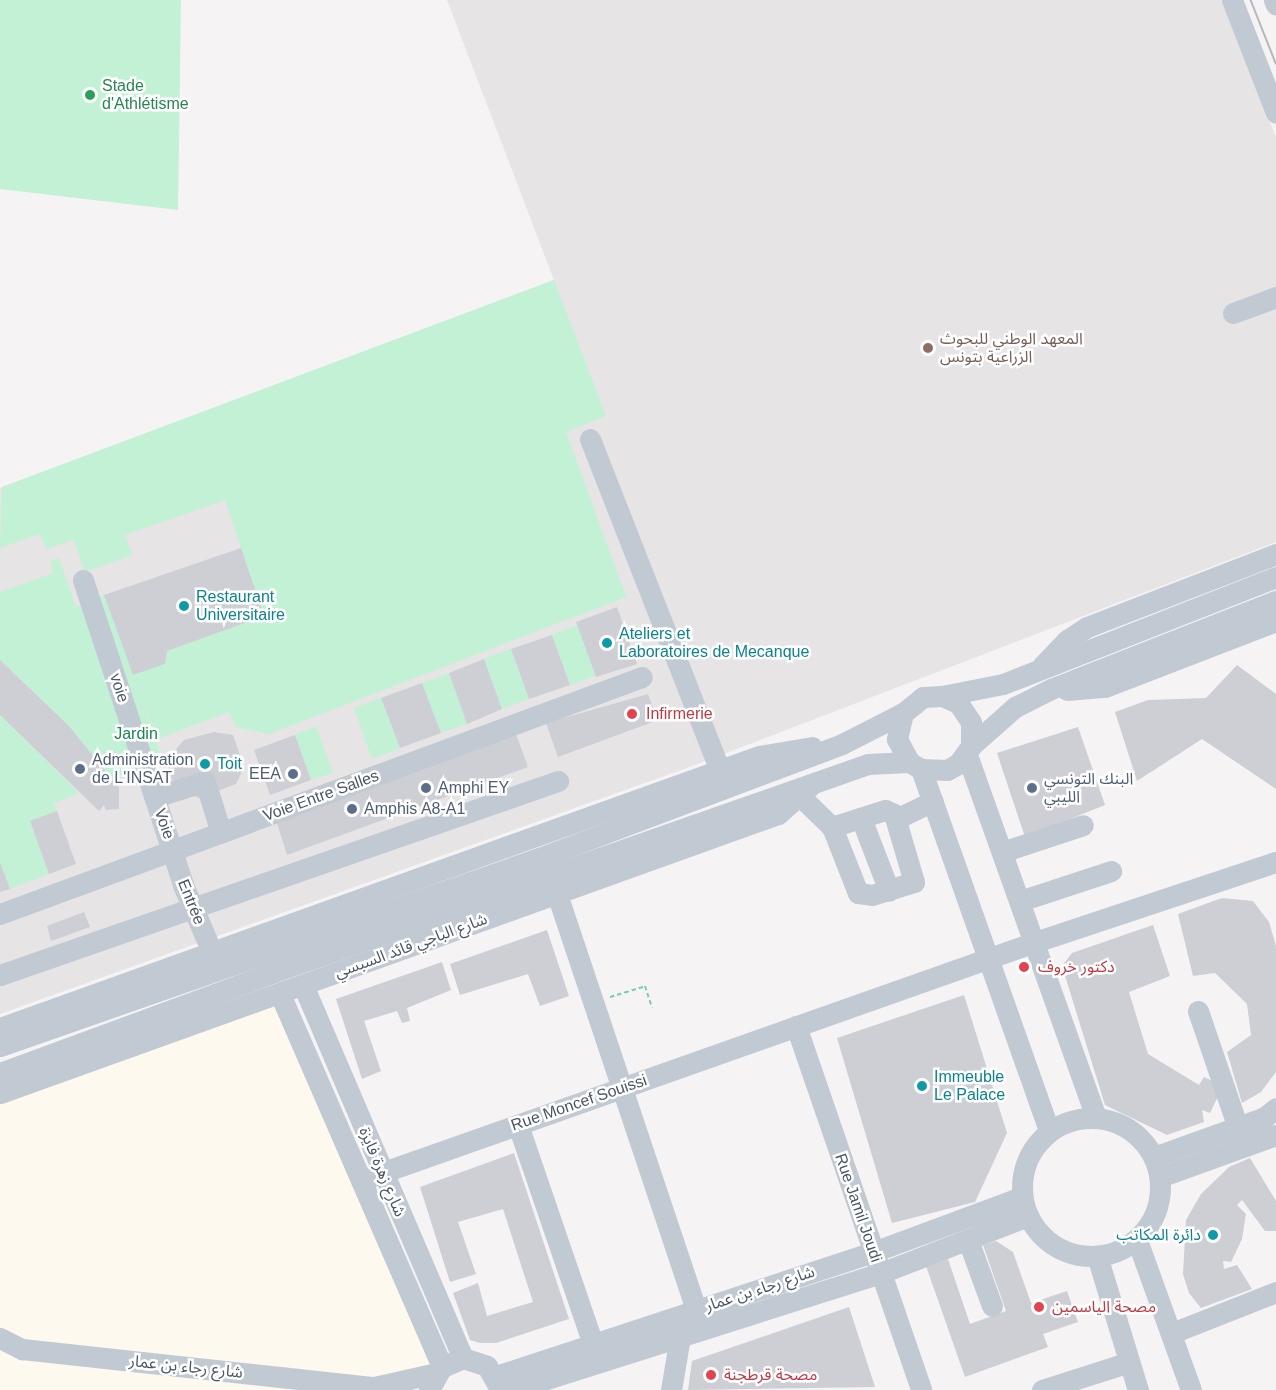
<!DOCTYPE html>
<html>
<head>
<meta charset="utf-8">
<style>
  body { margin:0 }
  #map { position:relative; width:1276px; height:1390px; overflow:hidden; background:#f5f3f3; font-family:Arial,"Noto Sans Arabic",sans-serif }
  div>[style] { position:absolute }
  .commercial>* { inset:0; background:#fdf9ef }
  .education>* { inset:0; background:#e6e4e5 }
  .green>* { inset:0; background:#c3f1d5 }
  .building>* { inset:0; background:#cdcfd5 }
  .path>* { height:2px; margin-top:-1px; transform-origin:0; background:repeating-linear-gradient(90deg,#7ad0a6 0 4.5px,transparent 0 7.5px) }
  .minor>* { height:21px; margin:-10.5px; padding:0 10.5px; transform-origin:10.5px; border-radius:10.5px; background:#c1cad2 }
  .minor>.ring { margin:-10.5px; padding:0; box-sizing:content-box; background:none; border:21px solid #c1cad2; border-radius:50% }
  .tram>* { height:1.5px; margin:-0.75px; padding:0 0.75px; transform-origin:0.75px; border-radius:0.75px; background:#b5b8bd }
  .dots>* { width:16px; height:16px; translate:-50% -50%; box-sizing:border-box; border:3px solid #fff; border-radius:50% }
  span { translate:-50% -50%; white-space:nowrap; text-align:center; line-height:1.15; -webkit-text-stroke:5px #fff; paint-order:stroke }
  .leisure-label { font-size:16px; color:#27864d }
  .left { translate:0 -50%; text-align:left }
  .education-label { font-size:16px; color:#785e54 }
  .culture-label { font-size:16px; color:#0d838f }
  .right { translate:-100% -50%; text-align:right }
  .street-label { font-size:16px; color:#4a5661 }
  .health-label { font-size:16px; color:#be3a42 }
  .park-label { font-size:16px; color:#17864f }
  .service-label { font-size:16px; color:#4e5e75 }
</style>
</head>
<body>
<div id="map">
  <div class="commercial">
    <i style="clip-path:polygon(276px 1004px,433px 1366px,422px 1390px,0 1390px,0 1103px)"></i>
  </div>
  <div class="education">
    <i style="clip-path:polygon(447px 0,1221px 0,1276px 137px,1276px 542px,695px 765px,0 1014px,0 488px,554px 280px)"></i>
  </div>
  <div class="green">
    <i style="clip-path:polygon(0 0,181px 0,178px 210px,0 189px)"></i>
    <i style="clip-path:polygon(554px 280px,606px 416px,566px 432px,626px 597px,269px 734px,236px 727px,229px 712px,157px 739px,141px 698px,162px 758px,113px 780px,69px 726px,0 660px,0 592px,53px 573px,50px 561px,59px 558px,76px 607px,104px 595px,133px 675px,165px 664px,167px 651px,264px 616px,225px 500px,125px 535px,132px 555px,85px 572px,74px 540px,46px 549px,40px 534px,0 548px,2px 487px)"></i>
    <i style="clip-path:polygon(578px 625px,597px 675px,570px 685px,552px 635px)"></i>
    <i style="clip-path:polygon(511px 649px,529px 699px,502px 709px,484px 659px)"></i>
    <i style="clip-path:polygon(449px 673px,467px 724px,441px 733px,422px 683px)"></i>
    <i style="clip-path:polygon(381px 698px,400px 748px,372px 759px,354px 708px)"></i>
    <i style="clip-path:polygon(0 715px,79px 793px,54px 803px,57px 811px,30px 821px,49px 874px,10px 889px,0 862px)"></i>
    <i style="clip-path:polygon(316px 726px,333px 773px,311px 780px,295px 735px)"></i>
  </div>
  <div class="building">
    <i style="clip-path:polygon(241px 548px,264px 616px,167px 651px,165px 664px,133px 675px,104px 595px)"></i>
    <i style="clip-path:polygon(617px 607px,637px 664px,596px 677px,576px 622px)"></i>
    <i style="clip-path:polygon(552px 635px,570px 685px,529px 699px,511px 649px)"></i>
    <i style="clip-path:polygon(484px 659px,502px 709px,467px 724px,449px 673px)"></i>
    <i style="clip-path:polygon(0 660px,69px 726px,119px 788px,119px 809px,106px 810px,104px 805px,99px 811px,0 715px)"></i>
    <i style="clip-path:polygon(1237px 665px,1276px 694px,1276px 789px,1202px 739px,1137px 781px,1115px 712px,1148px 700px,1206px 698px)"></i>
    <i style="clip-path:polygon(422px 683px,441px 733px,400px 748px,381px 698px)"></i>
    <i style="clip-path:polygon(648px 694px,658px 720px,558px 757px,546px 723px)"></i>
    <i style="clip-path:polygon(1078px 727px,1105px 805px,1025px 837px,997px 753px)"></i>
    <i style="clip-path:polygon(214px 732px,233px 735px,244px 767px,236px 784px,199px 798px,175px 789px,166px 761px,184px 740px)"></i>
    <i style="clip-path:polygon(516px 734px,528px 767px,287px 855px,277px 823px)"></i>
    <i style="clip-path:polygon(295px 735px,311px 780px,270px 795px,254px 750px)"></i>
    <i style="clip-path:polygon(57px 811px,76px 864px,49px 874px,30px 821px)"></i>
    <i style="clip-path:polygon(0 862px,10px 889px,0 892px)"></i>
    <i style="clip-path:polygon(1222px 898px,1253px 901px,1269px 922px,1276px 946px,1276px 1072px,1261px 1092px,1242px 1103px,1227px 1052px,1251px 1035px,1247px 1004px,1215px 973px,1193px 976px,1178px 914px)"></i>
    <i style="clip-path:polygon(84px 912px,90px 927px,51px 941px,47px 926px)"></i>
    <i style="clip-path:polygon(1153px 925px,1170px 976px,1129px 992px,1148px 1054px,1199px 1085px,1204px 1077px,1223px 1086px,1210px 1113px,1202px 1110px,1204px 1122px,1167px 1135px,1105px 1105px,1062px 966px,1072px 953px)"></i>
    <i style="clip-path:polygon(547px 930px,569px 996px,540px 1006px,528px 974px,460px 995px,450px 964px)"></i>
    <i style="clip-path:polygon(442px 962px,451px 990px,407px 1008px,410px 1021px,402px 1023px,397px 1011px,364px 1021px,381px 1071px,362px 1079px,336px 999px)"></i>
    <i style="clip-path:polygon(964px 995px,1007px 1133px,975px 1202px,892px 1223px,837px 1038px)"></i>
    <i style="clip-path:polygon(514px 1153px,569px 1319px,496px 1343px,480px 1343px,470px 1340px,453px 1293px,478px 1283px,487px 1316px,533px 1302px,503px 1209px,458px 1222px,476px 1274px,450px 1282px,420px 1187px)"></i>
    <i style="clip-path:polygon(1250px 1158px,1276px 1201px,1276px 1231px,1265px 1231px,1242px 1200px,1237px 1205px,1246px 1214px,1242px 1239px,1231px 1262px,1223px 1261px,1224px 1269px,1237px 1265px,1252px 1289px,1201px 1308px,1189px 1293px,1183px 1274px,1186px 1220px,1201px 1194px,1229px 1167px)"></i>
    <i style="clip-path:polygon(996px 1241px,1013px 1252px,1031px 1303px,1067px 1291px,1078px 1322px,1043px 1334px,1048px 1347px,965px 1377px,926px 1266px,948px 1259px,970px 1324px,1006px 1311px,983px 1245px)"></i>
    <i style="clip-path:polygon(849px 1307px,875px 1387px,688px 1390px,692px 1361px)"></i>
  </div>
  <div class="path">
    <i style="left:610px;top:997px;width:37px;rotate:-17deg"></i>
    <i style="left:645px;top:986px;width:23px;rotate:72deg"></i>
  </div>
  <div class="minor">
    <i style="left:1232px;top:0;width:121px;rotate:68.7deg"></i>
    <i style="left:1274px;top:0;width:5px;rotate:68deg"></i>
    <i style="left:1233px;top:313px;width:46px;rotate:-20.4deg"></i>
    <i style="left:590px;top:439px;width:356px;rotate:68.6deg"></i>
    <i style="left:83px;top:580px;width:321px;rotate:71.8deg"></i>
    <i style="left:183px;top:885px;width:73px;rotate:66.6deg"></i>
    <i style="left:1042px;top:666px;width:36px;rotate:-46deg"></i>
    <i style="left:1067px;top:640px;width:24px;rotate:-33deg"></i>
    <i style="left:1087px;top:627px;width:203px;rotate:-21.1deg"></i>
    <i style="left:1067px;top:690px;width:38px;rotate:-5deg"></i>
    <i style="left:1105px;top:687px;width:183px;rotate:-21.1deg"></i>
    <i style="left:942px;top:696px;width:62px;rotate:-11.1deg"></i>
    <i style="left:1003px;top:684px;width:293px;rotate:-21.4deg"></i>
    <i style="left:971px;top:746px;width:59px;rotate:-41.6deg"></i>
    <i style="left:1015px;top:707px;width:40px;rotate:-26.6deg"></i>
    <i style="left:1051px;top:689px;width:242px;rotate:-21.4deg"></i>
    <i style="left:967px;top:755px;width:384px;rotate:70.4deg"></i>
    <i style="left:921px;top:769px;width:384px;rotate:70.5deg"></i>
    <i style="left:155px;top:797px;width:52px;rotate:-17.7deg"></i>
    <i style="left:205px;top:781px;width:54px;rotate:72.9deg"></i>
    <i style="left:801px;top:797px;width:43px;rotate:44.1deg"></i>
    <i style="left:832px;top:827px;width:71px;rotate:68.5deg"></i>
    <i style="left:858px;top:893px;width:14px;rotate:8deg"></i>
    <i style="left:872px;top:895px;width:44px;rotate:-17.2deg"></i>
    <i style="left:914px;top:882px;width:71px;rotate:-106.4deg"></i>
    <i style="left:894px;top:814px;width:10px;rotate:-156deg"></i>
    <i style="left:885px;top:810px;width:56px;rotate:162.2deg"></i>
    <i style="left:861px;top:818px;width:78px;rotate:69deg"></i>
    <i style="left:896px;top:819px;width:41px;rotate:-25.9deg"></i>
    <i style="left:1002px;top:852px;width:85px;rotate:-18.4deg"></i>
    <i style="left:557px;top:894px;width:439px;rotate:71.5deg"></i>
    <i style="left:1020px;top:901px;width:96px;rotate:-18.2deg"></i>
    <i style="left:0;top:914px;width:684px;rotate:-20.26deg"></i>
    <i style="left:0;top:975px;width:591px;rotate:-19.17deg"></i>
    <i style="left:303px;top:985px;width:406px;rotate:66.8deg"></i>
    <i style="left:280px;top:994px;width:407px;rotate:66.5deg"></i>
    <i style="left:1198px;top:1011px;width:124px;rotate:71.1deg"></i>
    <i style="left:796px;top:1026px;width:385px;rotate:71deg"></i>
    <i style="left:0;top:1028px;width:806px;rotate:-19.72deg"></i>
    <i style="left:759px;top:756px;width:54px;rotate:-9.6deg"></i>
    <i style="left:0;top:1046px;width:571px;rotate:-19.23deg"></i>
    <i style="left:539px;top:858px;width:324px;rotate:-20.6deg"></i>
    <i style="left:842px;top:744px;width:68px;rotate:-26.9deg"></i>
    <i style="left:0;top:1073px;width:307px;rotate:-20.2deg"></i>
    <i style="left:288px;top:967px;width:614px;rotate:-19.29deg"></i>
    <i style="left:868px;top:764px;width:41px;rotate:-2.8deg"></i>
    <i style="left:909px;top:762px;width:14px;rotate:30deg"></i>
    <i style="left:921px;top:769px;width:26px;rotate:2deg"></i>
    <i style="left:947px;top:770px;width:13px;rotate:-29deg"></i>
    <i style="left:958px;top:764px;width:22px;rotate:-54deg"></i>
    <i style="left:971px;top:746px;width:24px;rotate:-90deg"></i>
    <i style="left:971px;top:722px;width:23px;rotate:-124deg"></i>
    <i style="left:958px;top:703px;width:17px;rotate:-156deg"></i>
    <i style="left:942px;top:696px;width:19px;rotate:177deg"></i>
    <i style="left:923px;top:697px;width:26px;rotate:141deg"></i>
    <i style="left:903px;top:713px;width:27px;rotate:103deg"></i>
    <i style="left:897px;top:739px;width:26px;rotate:62deg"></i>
    <i style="left:0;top:1093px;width:827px;rotate:-19.73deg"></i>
    <i style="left:778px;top:814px;width:43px;rotate:-41.2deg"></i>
    <i class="ring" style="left:1022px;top:1118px;width:117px;height:117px"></i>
    <i style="left:518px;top:1125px;width:231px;rotate:71.1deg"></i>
    <i style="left:1154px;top:1157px;width:118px;rotate:-19.8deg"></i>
    <i style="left:1265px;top:1117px;width:14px;rotate:-39deg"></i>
    <i style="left:1160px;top:1177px;width:123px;rotate:-19.9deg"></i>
    <i style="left:361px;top:1180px;width:715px;rotate:-19.45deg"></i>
    <i style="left:1035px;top:942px;width:254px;rotate:-18.4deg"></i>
    <i style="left:968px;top:1240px;width:70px;rotate:70deg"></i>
    <i style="left:1137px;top:1240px;width:159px;rotate:70.2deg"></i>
    <i style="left:1097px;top:1256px;width:140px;rotate:73deg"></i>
    <i style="left:1172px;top:1333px;width:112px;rotate:-21.5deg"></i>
    <i style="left:0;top:1338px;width:25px;rotate:27deg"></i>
    <i style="left:22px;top:1349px;width:354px;rotate:6.2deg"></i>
    <i style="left:374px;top:1387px;width:64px;rotate:-12.7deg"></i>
    <i style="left:496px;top:1376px;width:397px;rotate:-18.2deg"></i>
    <i style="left:873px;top:1252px;width:159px;rotate:-20.3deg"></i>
    <i style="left:429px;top:1390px;width:26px;rotate:-61deg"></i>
    <i style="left:442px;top:1367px;width:23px;rotate:-23deg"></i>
    <i style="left:463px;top:1358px;width:25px;rotate:18deg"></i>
    <i style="left:487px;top:1366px;width:25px;rotate:61deg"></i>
    <i style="left:512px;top:1390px;width:387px;rotate:-17.6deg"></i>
    <i style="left:881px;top:1273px;width:158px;rotate:-21.2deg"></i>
    <i style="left:671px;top:1390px;width:54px;rotate:-80.4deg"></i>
    <i style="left:1042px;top:1390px;width:91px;rotate:-17.8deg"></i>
  </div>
  <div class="tram">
    <i style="left:1251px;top:0;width:68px;rotate:68.4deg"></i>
  </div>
  <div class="dots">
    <i style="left:90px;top:95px;background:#2e9e5b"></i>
    <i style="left:928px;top:348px;background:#8d6e63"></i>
    <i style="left:184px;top:606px;background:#0f9aa8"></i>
    <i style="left:607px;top:643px;background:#0f9aa8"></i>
    <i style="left:632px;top:714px;background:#e0444e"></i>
    <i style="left:205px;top:764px;background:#0f9aa8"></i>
    <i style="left:80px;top:769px;background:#5c6f8a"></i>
    <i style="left:293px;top:774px;background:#5c6f8a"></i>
    <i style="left:426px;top:788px;background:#5c6f8a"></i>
    <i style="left:1032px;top:788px;background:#5c6f8a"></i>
    <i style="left:352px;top:809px;background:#5c6f8a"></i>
    <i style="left:1024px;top:967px;background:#e0444e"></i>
    <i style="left:922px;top:1086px;background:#0f9aa8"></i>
    <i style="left:1213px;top:1235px;background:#0f9aa8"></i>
    <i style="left:1039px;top:1307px;background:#e0444e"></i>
    <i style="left:711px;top:1375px;background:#e0444e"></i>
  </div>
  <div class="leisure-label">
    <span class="left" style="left:102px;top:95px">Stade<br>d'Athlétisme</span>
  </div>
  <div class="education-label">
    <span class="left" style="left:940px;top:348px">المعهد الوطني للبحوث<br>الزراعية بتونس</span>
  </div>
  <div class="culture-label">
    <span class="left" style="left:196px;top:606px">Restaurant<br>Universitaire</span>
    <span class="left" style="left:619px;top:643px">Ateliers et<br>Laboratoires de Mecanque</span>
    <span class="left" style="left:217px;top:764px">Toit</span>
    <span class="left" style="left:934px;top:1086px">Immeuble<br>Le Palace</span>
    <span class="right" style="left:1201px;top:1235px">دائرة المكاتب</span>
  </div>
  <div class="street-label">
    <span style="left:119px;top:688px;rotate:72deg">voie</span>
    <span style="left:321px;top:796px;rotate:-20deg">Voie Entre Salles</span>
    <span style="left:164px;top:824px;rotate:71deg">Voie</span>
    <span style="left:191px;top:902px;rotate:68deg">Entrée</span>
    <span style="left:411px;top:946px;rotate:-20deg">شارع الباجي قائد السبسي</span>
    <span style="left:579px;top:1103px;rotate:-19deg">Rue Moncef Souissi</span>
    <span style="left:382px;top:1172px;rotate:67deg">شارع زهرة فايزة</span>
    <span style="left:858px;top:1208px;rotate:71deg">Rue Jamil Joudi</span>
    <span style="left:760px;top:1289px;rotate:-18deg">شارع رجاء بن عمار</span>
    <span style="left:186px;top:1367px;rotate:6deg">شارع رجاء بن عمار</span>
  </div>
  <div class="health-label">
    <span class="left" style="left:646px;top:714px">Infirmerie</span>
    <span class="left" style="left:1038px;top:967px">دكتور خروف</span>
    <span class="left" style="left:1052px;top:1307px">مصحة الياسمين</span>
    <span class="left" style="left:724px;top:1375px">مصحة قرطجنة</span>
  </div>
  <div class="park-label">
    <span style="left:136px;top:734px">Jardin</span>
  </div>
  <div class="service-label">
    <span class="left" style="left:92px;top:769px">Administration<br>de L'INSAT</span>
    <span class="right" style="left:281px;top:774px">EEA</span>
    <span class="left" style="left:1044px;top:788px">البنك التونسي<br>الليبي</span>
    <span class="left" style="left:438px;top:788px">Amphi EY</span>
    <span class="left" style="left:364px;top:809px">Amphis A8-A1</span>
  </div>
</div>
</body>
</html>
